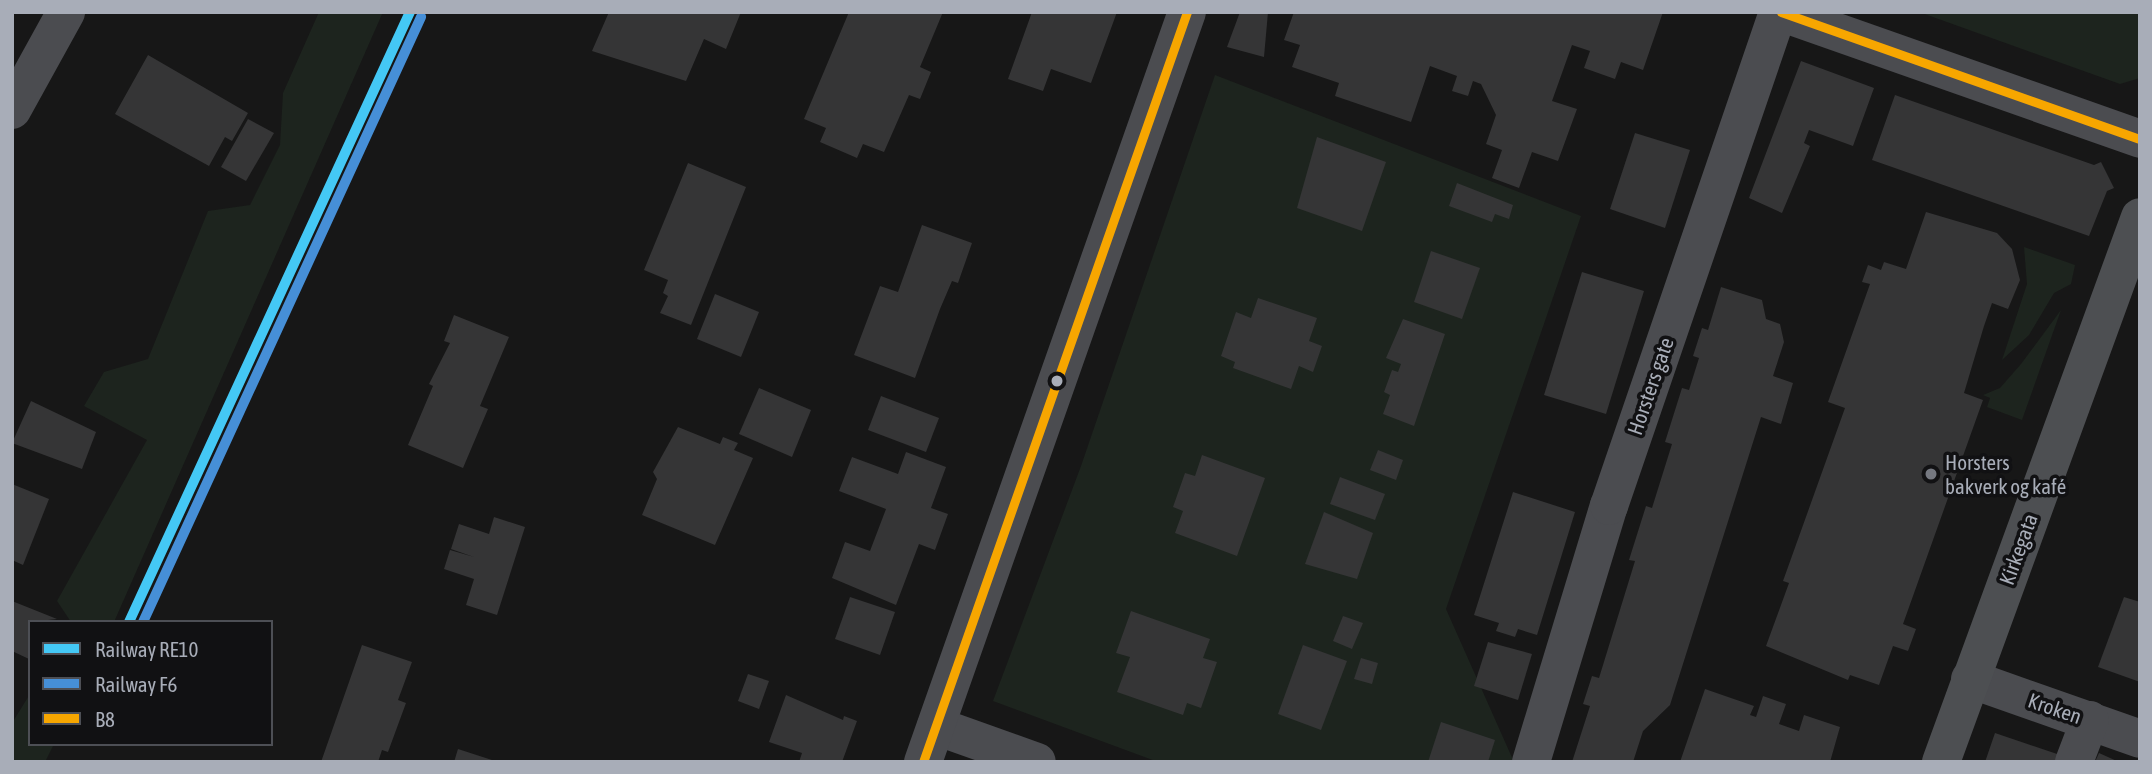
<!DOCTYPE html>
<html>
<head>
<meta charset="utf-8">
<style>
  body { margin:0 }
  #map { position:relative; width:2152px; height:774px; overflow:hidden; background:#171717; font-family:"Asap Condensed",sans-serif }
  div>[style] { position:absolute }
  .green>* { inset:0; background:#1d241e }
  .building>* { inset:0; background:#353536 }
  .minor>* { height:38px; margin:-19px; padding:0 19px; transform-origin:19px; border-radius:19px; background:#4b4c50 }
  .major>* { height:38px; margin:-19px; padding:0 19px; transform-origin:19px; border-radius:19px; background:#4d4f52 }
  .bus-1>* { height:9px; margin:-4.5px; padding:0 4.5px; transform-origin:4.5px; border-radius:4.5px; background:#f7a600 }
  .rail-1>* { height:10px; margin:-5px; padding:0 5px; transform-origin:5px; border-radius:5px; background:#44c8f5 }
  .rail-2>* { height:10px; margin:-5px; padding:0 5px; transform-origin:5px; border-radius:5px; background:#468fd7 }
  .dots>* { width:19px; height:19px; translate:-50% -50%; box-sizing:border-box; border:4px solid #111113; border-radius:50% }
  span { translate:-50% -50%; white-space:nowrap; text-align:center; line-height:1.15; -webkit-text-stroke:7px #111113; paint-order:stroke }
  .street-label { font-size:21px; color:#a8adb8 }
  .poi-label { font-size:21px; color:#a8adb8 }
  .left { translate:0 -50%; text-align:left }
  .frame { position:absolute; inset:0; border:14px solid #a8adb8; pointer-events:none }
  .legend { position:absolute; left:28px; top:620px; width:245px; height:126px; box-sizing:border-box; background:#111113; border:2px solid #4d4f55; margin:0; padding:9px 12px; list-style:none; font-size:21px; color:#a8adb8 }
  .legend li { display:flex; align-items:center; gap:14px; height:35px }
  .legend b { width:35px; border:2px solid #4d4f55 }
</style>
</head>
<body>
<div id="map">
  <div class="green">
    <i style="clip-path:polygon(319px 12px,383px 12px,114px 622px,71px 622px,57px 601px,147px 440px,84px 406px,104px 372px,148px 359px,208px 211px,250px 205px,280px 145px,283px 93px)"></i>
    <i style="clip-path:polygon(1919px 12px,2140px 12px,2140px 78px,2120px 84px)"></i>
    <i style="clip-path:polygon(1215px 75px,1581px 216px,1446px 609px,1514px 762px,1158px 762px,993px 701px,1081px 466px)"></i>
    <i style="clip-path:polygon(2024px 247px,2075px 265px,2071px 284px,2054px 293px,2029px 335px,2002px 360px,2027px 284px)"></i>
    <i style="clip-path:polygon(2061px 310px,2022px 420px,1987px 407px,1990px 398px,1983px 395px,2000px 388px,2021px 364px)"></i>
    <i style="clip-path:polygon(30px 694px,30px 744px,54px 744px,45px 762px,12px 762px,12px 723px)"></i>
  </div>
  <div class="building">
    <i style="clip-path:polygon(609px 12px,677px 13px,741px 12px,726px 49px,704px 39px,686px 81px,592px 51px)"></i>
    <i style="clip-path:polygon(849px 12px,943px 12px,920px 67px,931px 72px,920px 99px,909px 95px,884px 152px,863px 144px,857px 158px,820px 142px,826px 128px,804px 119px)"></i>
    <i style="clip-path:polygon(1032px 12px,1117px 12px,1091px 83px,1051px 69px,1043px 91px,1008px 79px)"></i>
    <i style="clip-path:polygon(1240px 12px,1268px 12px,1264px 57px,1227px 47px)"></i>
    <i style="clip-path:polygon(1294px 12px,1663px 12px,1643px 70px,1621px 62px,1615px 79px,1584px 68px,1590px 51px,1572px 45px,1552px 101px,1577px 109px,1558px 161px,1532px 152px,1519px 188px,1492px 178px,1502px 150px,1486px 144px,1496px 115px,1481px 84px,1473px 81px,1468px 96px,1452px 91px,1457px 76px,1430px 66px,1411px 122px,1335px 96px,1339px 83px,1292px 67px,1300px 45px,1284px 40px)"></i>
    <i style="clip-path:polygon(148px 55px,248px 113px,232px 141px,225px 137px,209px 166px,115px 114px)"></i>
    <i style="clip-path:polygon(1801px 61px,1874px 88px,1853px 146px,1809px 130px,1804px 143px,1810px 146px,1782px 213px,1749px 198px)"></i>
    <i style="clip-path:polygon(1895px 95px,2094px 165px,2101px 162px,2114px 188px,2107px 191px,2089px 236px,1872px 160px)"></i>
    <i style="clip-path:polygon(248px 119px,274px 133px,246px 181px,221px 167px)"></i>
    <i style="clip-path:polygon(1635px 133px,1690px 150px,1665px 228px,1610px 209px)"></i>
    <i style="clip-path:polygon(1317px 137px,1386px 162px,1362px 231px,1297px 208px)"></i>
    <i style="clip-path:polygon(688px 163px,746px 187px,691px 325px,660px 313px,668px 296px,663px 293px,668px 280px,644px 270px)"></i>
    <i style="clip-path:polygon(1457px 183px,1513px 205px,1509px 219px,1495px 214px,1492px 222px,1449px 206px)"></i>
    <i style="clip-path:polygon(1926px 212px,1997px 233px,2012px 249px,2020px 280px,2008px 309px,1992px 303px,1984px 326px,1964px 393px,1983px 400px,1903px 624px,1916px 629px,1908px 651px,1893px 646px,1879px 685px,1850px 675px,1848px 680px,1766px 646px,1789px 583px,1783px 581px,1845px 408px,1828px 402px,1870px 284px,1862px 282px,1868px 265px,1881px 270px,1884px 262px,1906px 269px)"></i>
    <i style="clip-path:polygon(922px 225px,972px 243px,958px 283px,952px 281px,940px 309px,915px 378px,854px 355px,880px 286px,898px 292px)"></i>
    <i style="clip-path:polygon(1431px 251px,1480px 268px,1462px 319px,1414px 302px)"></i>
    <i style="clip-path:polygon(1582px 272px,1644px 291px,1606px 414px,1544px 395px)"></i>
    <i style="clip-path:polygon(1721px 287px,1762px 300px,1766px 319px,1780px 324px,1784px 342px,1773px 376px,1793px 383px,1781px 424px,1761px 417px,1670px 705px,1643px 731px,1633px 762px,1572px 762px,1590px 706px,1583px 704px,1592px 676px,1599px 678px,1635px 561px,1629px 560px,1646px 506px,1652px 508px,1672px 444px,1665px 442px,1682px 388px,1689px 390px,1699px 358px,1693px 356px,1702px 328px,1708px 330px)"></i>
    <i style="clip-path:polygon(715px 294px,759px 312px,741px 357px,697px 339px)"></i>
    <i style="clip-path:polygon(1258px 298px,1317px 318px,1309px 341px,1322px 346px,1313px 372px,1299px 366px,1291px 389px,1233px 368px,1235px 362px,1221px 356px,1236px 312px,1251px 318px)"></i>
    <i style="clip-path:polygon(454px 315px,509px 337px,480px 406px,488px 409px,463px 468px,408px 445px,433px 386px,429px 384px,450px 343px,444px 341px)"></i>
    <i style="clip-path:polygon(1403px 319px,1445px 334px,1414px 426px,1383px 414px,1390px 395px,1384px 392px,1392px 370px,1398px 372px,1401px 364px,1386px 358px)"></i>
    <i style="clip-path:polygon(759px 388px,811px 410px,792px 457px,739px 434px)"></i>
    <i style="clip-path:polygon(881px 396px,939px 418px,926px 452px,868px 430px)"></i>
    <i style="clip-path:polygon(31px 401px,96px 432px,82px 469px,12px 443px)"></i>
    <i style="clip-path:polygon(678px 427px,720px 444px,723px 437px,738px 443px,734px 450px,753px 458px,715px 545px,642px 515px,657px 479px,653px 472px)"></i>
    <i style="clip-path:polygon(1378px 450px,1403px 460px,1396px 480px,1370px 470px)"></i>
    <i style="clip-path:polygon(906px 452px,946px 467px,931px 508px,948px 514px,935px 550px,919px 544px,896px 605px,832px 578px,845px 542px,870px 551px,886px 509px,839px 491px,852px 457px,898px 474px)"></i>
    <i style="clip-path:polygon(1202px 455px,1265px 478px,1237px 556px,1175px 533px,1183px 511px,1173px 507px,1185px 473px,1195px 476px)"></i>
    <i style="clip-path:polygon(1340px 477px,1385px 494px,1375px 520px,1330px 504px)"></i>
    <i style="clip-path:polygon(12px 484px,49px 499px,23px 565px,12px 560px)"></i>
    <i style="clip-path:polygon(1513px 492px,1575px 512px,1537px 635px,1518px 629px,1515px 637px,1496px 631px,1499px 623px,1474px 615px)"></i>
    <i style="clip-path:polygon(1324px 512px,1373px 533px,1357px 579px,1305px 564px)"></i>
    <i style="clip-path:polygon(494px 517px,525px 527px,497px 615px,466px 605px,474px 579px,444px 569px,450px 550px,474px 557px,451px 549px,459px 524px,489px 534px)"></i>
    <i style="clip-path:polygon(850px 597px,895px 612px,880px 655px,835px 639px)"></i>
    <i style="clip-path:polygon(2124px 597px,2140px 602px,2140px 682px,2098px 667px)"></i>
    <i style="clip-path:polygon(12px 601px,57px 619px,30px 622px,29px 659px,12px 651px)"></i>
    <i style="clip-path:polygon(1131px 611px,1210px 639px,1203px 658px,1217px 662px,1201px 708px,1187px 703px,1183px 715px,1117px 692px,1130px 657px,1116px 653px)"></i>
    <i style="clip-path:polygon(1343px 616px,1363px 623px,1352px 649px,1333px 641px)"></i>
    <i style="clip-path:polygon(1488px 642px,1532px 654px,1518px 700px,1474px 686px)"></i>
    <i style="clip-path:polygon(362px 645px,412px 662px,398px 700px,406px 703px,388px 752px,382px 750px,378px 762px,321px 762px)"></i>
    <i style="clip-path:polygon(1303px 645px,1347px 661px,1321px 730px,1278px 714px)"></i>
    <i style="clip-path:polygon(1361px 658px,1378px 663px,1372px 684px,1354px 679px)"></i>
    <i style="clip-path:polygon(748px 674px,769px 681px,759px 709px,738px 701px)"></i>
    <i style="clip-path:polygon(1705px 689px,1754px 706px,1750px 715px,1756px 717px,1763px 696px,1786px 704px,1779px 724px,1799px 731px,1804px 715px,1840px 727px,1830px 762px,1680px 762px)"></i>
    <i style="clip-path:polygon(786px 695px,843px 720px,844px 716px,857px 721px,842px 762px,799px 762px,802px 753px,769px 742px)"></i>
    <i style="clip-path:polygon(1441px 722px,1495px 740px,1488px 762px,1428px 762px)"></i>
    <i style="clip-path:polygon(1995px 733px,2060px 755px,2058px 762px,1985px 762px)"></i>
    <i style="clip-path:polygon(458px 749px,495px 761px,495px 762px,454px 762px)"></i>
    <i style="clip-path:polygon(2099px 753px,2119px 762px,2095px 762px)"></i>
  </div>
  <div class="minor">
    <i style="left:1780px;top:12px;width:382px;rotate:19.4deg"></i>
    <i style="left:12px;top:110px;width:112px;rotate:-61.1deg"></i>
    <i style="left:1970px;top:679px;width:180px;rotate:19.4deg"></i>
    <i style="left:936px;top:726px;width:107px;rotate:19.6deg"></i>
    <i style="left:923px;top:762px;width:795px;rotate:-70.61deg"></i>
    <i style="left:1531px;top:762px;width:268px;rotate:-73.1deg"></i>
    <i style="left:1609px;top:506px;width:522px;rotate:-71.11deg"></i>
    <i style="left:2074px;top:762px;width:45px;rotate:-69.1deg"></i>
  </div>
  <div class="major">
    <i style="left:1941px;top:762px;width:580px;rotate:-69.94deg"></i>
  </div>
  <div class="bus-1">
    <i style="left:1781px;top:12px;width:381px;rotate:19.5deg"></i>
    <i style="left:923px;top:762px;width:795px;rotate:-70.61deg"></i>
  </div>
  <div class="rail-1">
    <i style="left:129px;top:622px;width:672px;rotate:-65.27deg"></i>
  </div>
  <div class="rail-2">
    <i style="left:143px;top:622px;width:666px;rotate:-65.32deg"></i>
  </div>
  <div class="dots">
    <i style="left:1057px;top:381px;background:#a8adb8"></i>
    <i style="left:1931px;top:474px;background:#757880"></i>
  </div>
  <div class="street-label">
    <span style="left:1650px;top:386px;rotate:-71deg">Horsters gate</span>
    <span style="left:2018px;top:549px;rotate:-70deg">Kirkegata</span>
    <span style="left:2055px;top:708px;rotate:19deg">Kroken</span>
  </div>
  <div class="poi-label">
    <span class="left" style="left:1945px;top:474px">Horsters<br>bakverk og kafé</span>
  </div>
  <div class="frame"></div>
  <ul class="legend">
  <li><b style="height:9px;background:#44c8f5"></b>Railway RE10</li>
  <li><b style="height:9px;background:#468fd7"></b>Railway F6</li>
  <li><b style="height:9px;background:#f7a600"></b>B8</li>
  </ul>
</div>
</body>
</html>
